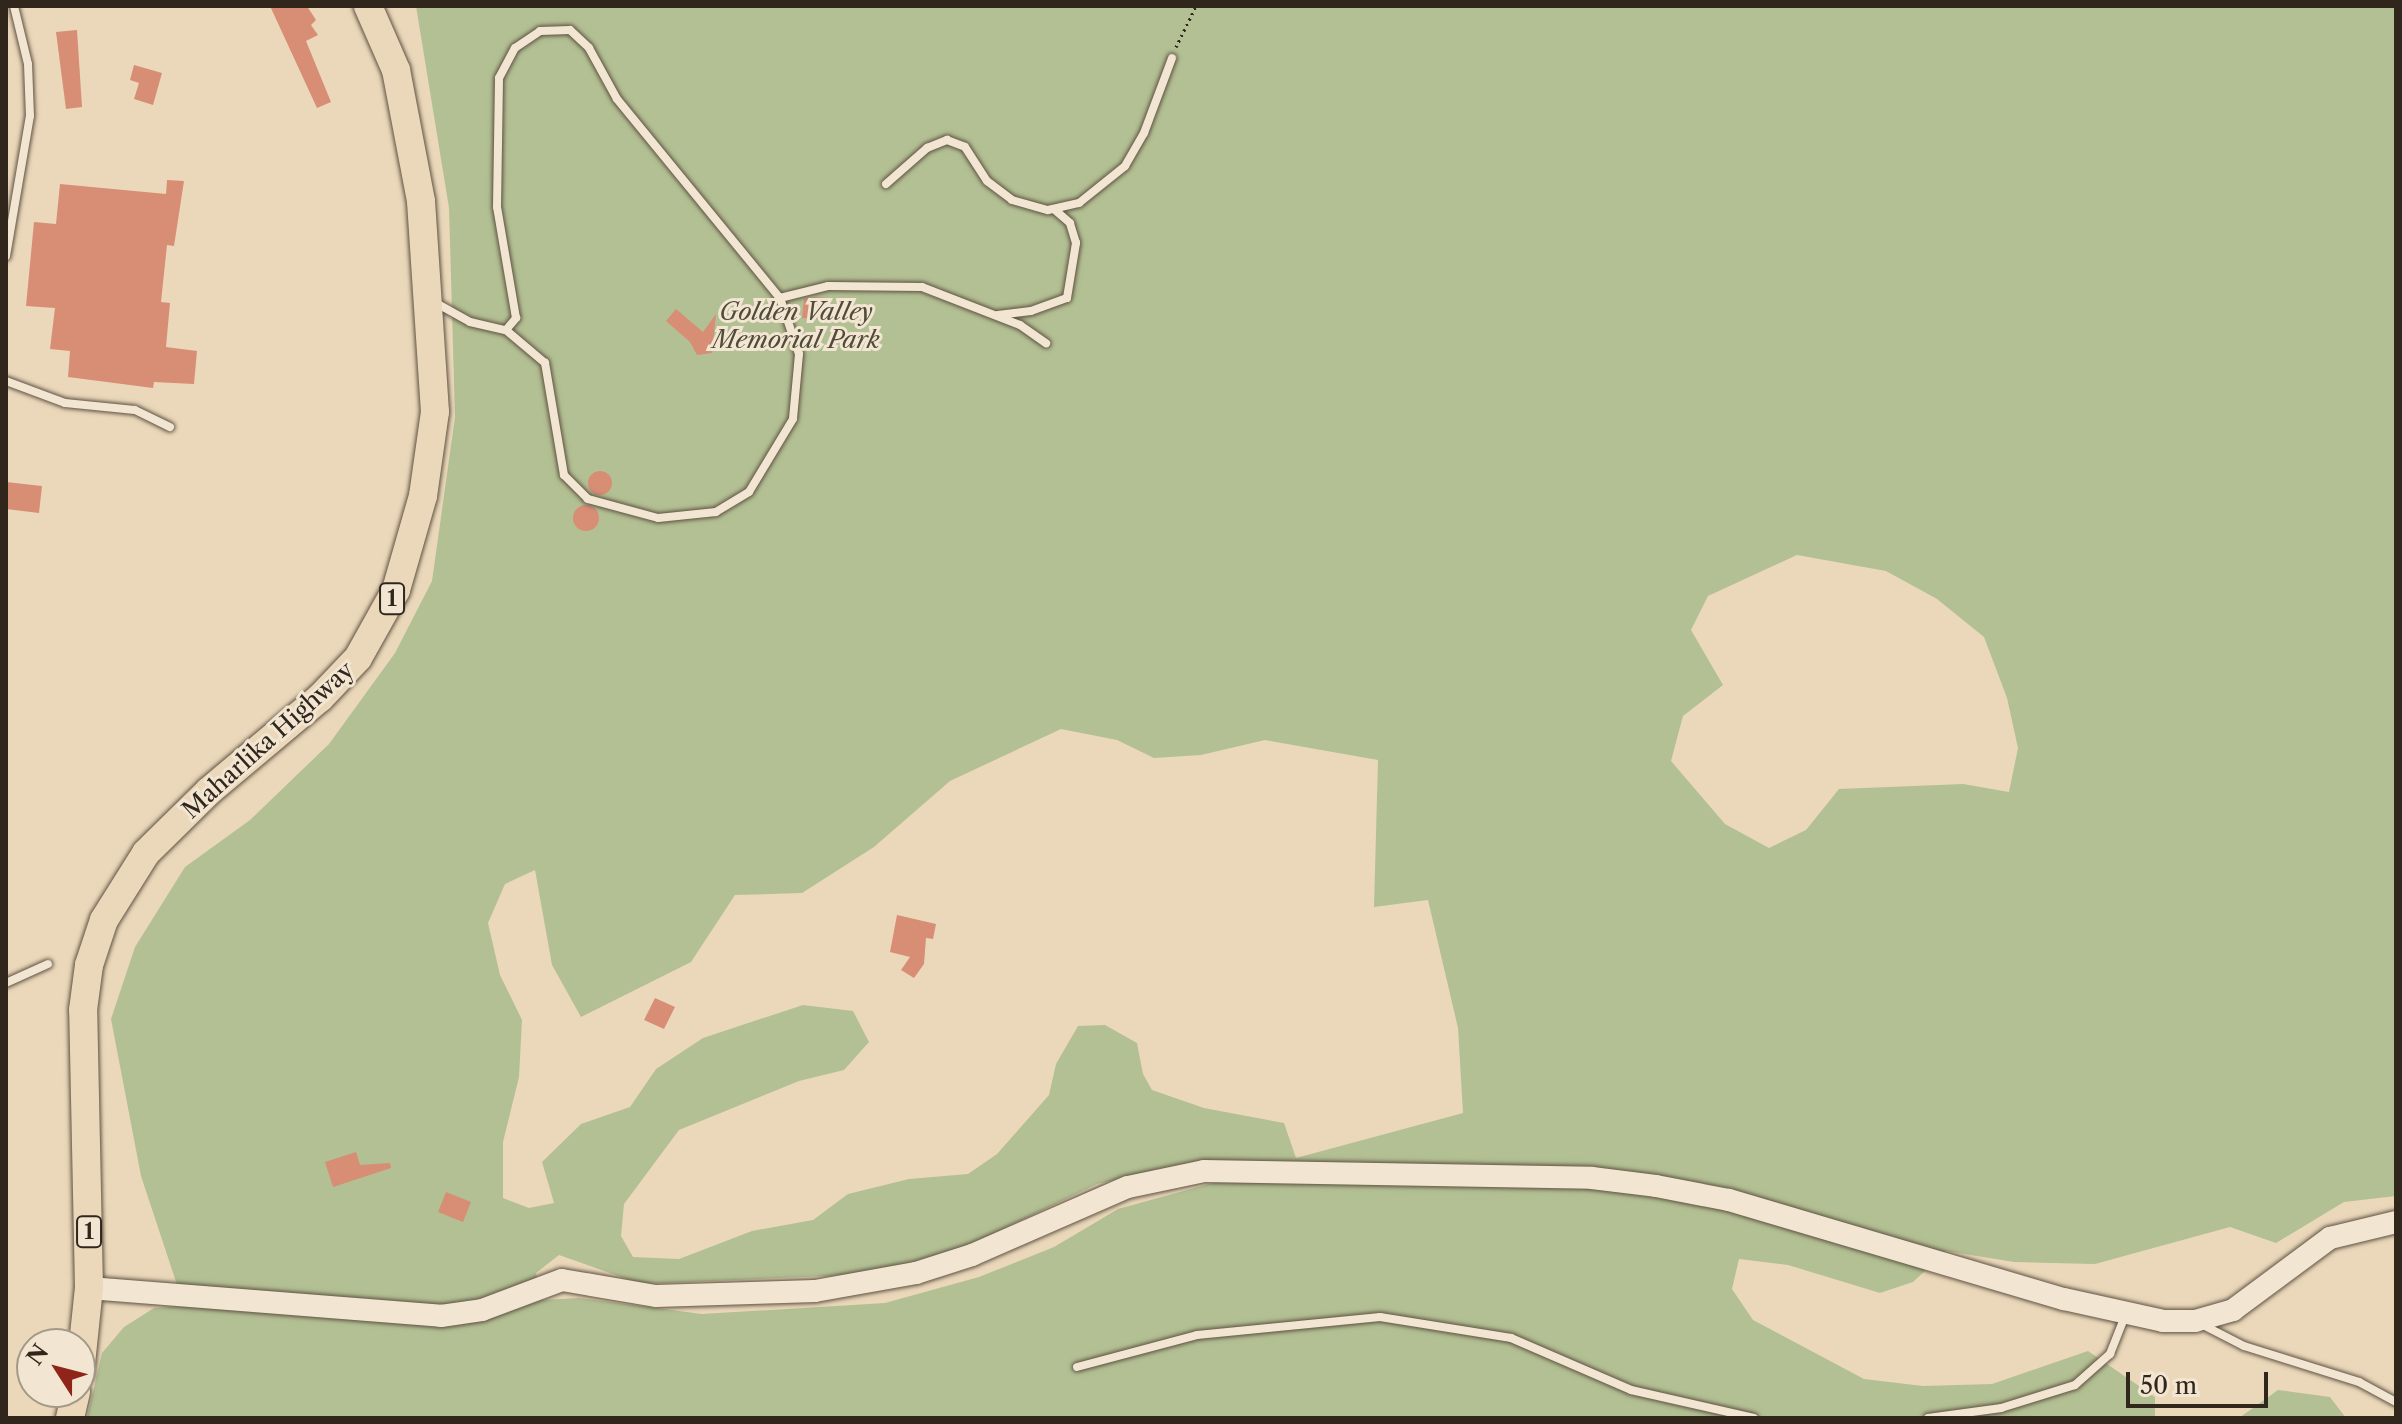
<!DOCTYPE html>
<html>
<head>
<meta charset="utf-8">
<style>
  body { margin:0 }
  #map { position:relative; width:2402px; height:1424px; overflow:hidden; background:#ebd8ba; font-family:"Libre Caslon Text",serif }
  div>[style] { position:absolute }
  .green>* { inset:0; background:#b3c093 }
  .building>* { inset:0; background:#d88d75 }
  .round { border-radius:50% }
  .path>* { height:3px; margin-top:-1.5px; transform-origin:0; background:repeating-linear-gradient(90deg,#30261c 0 2px,transparent 0 6px) }
  .roads { filter:drop-shadow(0 0 2px #5f5244) drop-shadow(0 0 2px #5f5244) }
  .lane>* { height:8px; margin:-4px; padding:0 4px; transform-origin:4px; border-radius:4px; background:#f2e6d2 }
  .secondary>* { height:22px; margin:-11px; padding:0 11px; transform-origin:11px; border-radius:11px; background:#f2e6d2 }
  .highway>* { height:28px; margin:-14px; padding:0 14px; transform-origin:14px; border-radius:14px; background:#ebd8ba }
  span { translate:-50% -50%; white-space:nowrap; text-align:center; line-height:1.15; -webkit-text-stroke:6px #f2e6d2; paint-order:stroke }
  .shield-label span { padding:2px 6px; background:#f2e6d2; border:2px solid; border-radius:6px; -webkit-text-stroke-width:0 }
  .shield-label { font-size:22px; color:#30261c; font-weight:700 }
  .park-label { font-size:24px; color:#514c3a; font-style:italic }
  .street-label { font-size:24px; color:#30261c }
  .frame { position:absolute; inset:0; border:8px solid #30261c; pointer-events:none }
  .north { position:absolute; left:16px; top:1328px; width:80px; height:80px; box-sizing:border-box; background:#f2e6d2; border:2px solid #a49989; border-radius:50%; rotate:306deg; font-size:22px; font-weight:700; line-height:32px; text-align:center; color:#30261c }
  .north::after { content:''; display:block; margin:auto; width:28px; height:36px; background:#8f2418; clip-path:polygon(50% 0,100% 100%,50% 72%,0 100%) }
  .scale { position:absolute; left:2126px; top:1372px; width:142px; height:36px; box-sizing:border-box; border:4px solid #30261c; border-top:0; padding-left:10px; font-size:24px; line-height:28px; white-space:nowrap; color:#30261c; -webkit-text-stroke:6px #f2e6d2; paint-order:stroke }
</style>
</head>
<body>
<div id="map">
  <div class="green">
    <i style="clip-path:polygon(evenodd,416px 6px,2396px 6px,2396px 1196px,2344px 1202px,2276px 1243px,2230px 1227px,2095px 1264px,2014px 1262px,1946px 1251px,1913px 1282px,1880px 1293px,1788px 1265px,1739px 1259px,1732px 1289px,1753px 1320px,1864px 1379px,1923px 1386px,1992px 1384px,2088px 1351px,2155px 1397px,2155px 1418px,87px 1418px,102px 1353px,124px 1327px,154px 1308px,184px 1306px,141px 1176px,111px 1019px,135px 947px,185px 867px,250px 820px,329px 744px,395px 653px,432px 581px,455px 417px,449px 208px,416px 6px,1797px 555px,1886px 571px,1937px 599px,1984px 637px,2007px 698px,2018px 748px,2009px 792px,1963px 784px,1839px 789px,1806px 830px,1769px 848px,1725px 824px,1671px 761px,1683px 716px,1723px 685px,1691px 630px,1708px 596px,1797px 555px,416px 6px,1061px 729px,1117px 740px,1154px 758px,1201px 755px,1265px 740px,1378px 760px,1374px 907px,1428px 900px,1458px 1028px,1463px 1113px,1296px 1158px,1284px 1123px,1204px 1108px,1152px 1090px,1143px 1074px,1137px 1043px,1105px 1025px,1078px 1026px,1056px 1064px,1049px 1095px,997px 1154px,968px 1174px,909px 1179px,848px 1194px,813px 1220px,752px 1231px,679px 1259px,633px 1257px,621px 1236px,624px 1204px,679px 1130px,799px 1081px,844px 1070px,869px 1042px,853px 1011px,803px 1005px,703px 1038px,656px 1069px,630px 1107px,581px 1124px,542px 1162px,554px 1203px,529px 1208px,503px 1198px,503px 1142px,519px 1077px,522px 1020px,500px 975px,488px 923px,505px 884px,535px 870px,552px 965px,581px 1017px,691px 962px,735px 895px,802px 893px,874px 847px,950px 781px,1061px 729px,416px 6px,1192px 1163px,1256px 1171px,1118px 1209px,1054px 1247px,979px 1277px,885px 1303px,702px 1314px,579px 1298px,542px 1300px,536px 1273px,559px 1255px,641px 1284px,873px 1274px,930px 1264px,1097px 1184px,1192px 1163px)"></i>
    <i style="clip-path:polygon(2278px 1390px,2330px 1397px,2346px 1418px,2239px 1418px)"></i>
  </div>
  <div class="building">
    <i style="clip-path:polygon(270px 6px,307px 6px,316px 20px,311px 25px,318px 35px,306px 41px,331px 102px,317px 108px)"></i>
    <i style="clip-path:polygon(77px 30px,82px 107px,66px 109px,56px 32px)"></i>
    <i style="clip-path:polygon(134px 65px,162px 73px,153px 105px,134px 99px,139px 83px,130px 80px)"></i>
    <i style="clip-path:polygon(167px 180px,184px 181px,174px 246px,167px 245px,161px 302px,170px 303px,166px 347px,197px 351px,194px 384px,154px 382px,153px 388px,68px 377px,70px 351px,50px 349px,55px 308px,26px 306px,34px 222px,56px 224px,60px 184px,166px 194px)"></i>
    <i style="clip-path:polygon(814px 297px,829px 298px,827px 320px,802px 318px,804px 299px)"></i>
    <i style="clip-path:polygon(676px 309px,703px 332px,716px 314px,712px 353px,697px 355px,690px 342px,666px 321px)"></i>
    <i class="round" style="left:588px;top:471px;width:24px;height:24px"></i>
    <i style="clip-path:polygon(6px 482px,42px 486px,39px 513px,6px 509px)"></i>
    <i class="round" style="left:573px;top:505px;width:26px;height:26px"></i>
    <i style="clip-path:polygon(897px 915px,936px 924px,933px 939px,926px 938px,924px 964px,914px 978px,901px 970px,910px 957px,890px 952px)"></i>
    <i style="clip-path:polygon(655px 998px,675px 1007px,664px 1029px,644px 1020px)"></i>
    <i style="clip-path:polygon(356px 1152px,360px 1165px,390px 1163px,391px 1168px,333px 1187px,325px 1162px)"></i>
    <i style="clip-path:polygon(446px 1192px,471px 1202px,463px 1222px,438px 1212px)"></i>
  </div>
  <div class="path">
    <i style="left:1176px;top:47px;width:46px;rotate:-64deg"></i>
  </div>
  <div class="roads">
    <div class="lane">
      <i style="left:886px;top:184px;width:55px;rotate:-41.3deg"></i>
      <i style="left:927px;top:148px;width:22px;rotate:-22deg"></i>
      <i style="left:947px;top:140px;width:19px;rotate:21deg"></i>
      <i style="left:965px;top:147px;width:40px;rotate:57.1deg"></i>
      <i style="left:987px;top:181px;width:31px;rotate:37deg"></i>
      <i style="left:1012px;top:200px;width:37px;rotate:16deg"></i>
      <i style="left:1048px;top:210px;width:32px;rotate:-13deg"></i>
      <i style="left:1079px;top:203px;width:59px;rotate:-38.8deg"></i>
      <i style="left:1125px;top:166px;width:38px;rotate:-60deg"></i>
      <i style="left:1144px;top:133px;width:80px;rotate:-69.5deg"></i>
      <i style="left:6px;top:256px;width:142px;rotate:-80.3deg"></i>
      <i style="left:30px;top:116px;width:52px;rotate:-92.2deg"></i>
      <i style="left:28px;top:64px;width:60px;rotate:-103.6deg"></i>
      <i style="left:780px;top:298px;width:49px;rotate:-14deg"></i>
      <i style="left:828px;top:286px;width:94px;rotate:0.6deg"></i>
      <i style="left:922px;top:287px;width:105px;rotate:21.2deg"></i>
      <i style="left:1020px;top:325px;width:32px;rotate:35deg"></i>
      <i style="left:436px;top:303px;width:39px;rotate:29deg"></i>
      <i style="left:470px;top:322px;width:37px;rotate:13deg"></i>
      <i style="left:506px;top:330px;width:16px;rotate:-50deg"></i>
      <i style="left:516px;top:318px;width:113px;rotate:-99.7deg"></i>
      <i style="left:497px;top:207px;width:129px;rotate:-89.1deg"></i>
      <i style="left:499px;top:78px;width:34px;rotate:-62deg"></i>
      <i style="left:515px;top:48px;width:30px;rotate:-34deg"></i>
      <i style="left:540px;top:31px;width:30px;rotate:-2deg"></i>
      <i style="left:570px;top:30px;width:26px;rotate:43deg"></i>
      <i style="left:589px;top:48px;width:58px;rotate:61.2deg"></i>
      <i style="left:617px;top:99px;width:257px;rotate:50.7deg"></i>
      <i style="left:780px;top:298px;width:59px;rotate:71.3deg"></i>
      <i style="left:799px;top:354px;width:65px;rotate:95.3deg"></i>
      <i style="left:793px;top:419px;width:85px;rotate:121.1deg"></i>
      <i style="left:749px;top:492px;width:39px;rotate:149deg"></i>
      <i style="left:716px;top:512px;width:58px;rotate:174.1deg"></i>
      <i style="left:658px;top:518px;width:73px;rotate:-164.8deg"></i>
      <i style="left:588px;top:499px;width:34px;rotate:-135deg"></i>
      <i style="left:564px;top:475px;width:114px;rotate:-99.6deg"></i>
      <i style="left:545px;top:363px;width:51px;rotate:-139.8deg"></i>
      <i style="left:998px;top:315px;width:33px;rotate:-7deg"></i>
      <i style="left:1031px;top:311px;width:38px;rotate:-20deg"></i>
      <i style="left:1067px;top:298px;width:56px;rotate:-80.7deg"></i>
      <i style="left:1076px;top:243px;width:21px;rotate:-107deg"></i>
      <i style="left:1070px;top:223px;width:20px;rotate:-139deg"></i>
      <i style="left:6px;top:381px;width:63px;rotate:20.4deg"></i>
      <i style="left:65px;top:403px;width:70px;rotate:5.7deg"></i>
      <i style="left:135px;top:410px;width:39px;rotate:26deg"></i>
      <i style="left:6px;top:983px;width:46px;rotate:-24.3deg"></i>
      <i style="left:2203px;top:1325px;width:46px;rotate:27.1deg"></i>
      <i style="left:2244px;top:1346px;width:121px;rotate:17.4deg"></i>
      <i style="left:2359px;top:1382px;width:42px;rotate:28.4deg"></i>
      <i style="left:1077px;top:1367px;width:124px;rotate:-14.9deg"></i>
      <i style="left:1197px;top:1335px;width:184px;rotate:-5.6deg"></i>
      <i style="left:1380px;top:1317px;width:133px;rotate:9.1deg"></i>
      <i style="left:1511px;top:1338px;width:131px;rotate:23.4deg"></i>
      <i style="left:1631px;top:1390px;width:126px;rotate:12.8deg"></i>
      <i style="left:1928px;top:1418px;width:74px;rotate:-7.8deg"></i>
      <i style="left:2001px;top:1408px;width:77px;rotate:-17.3deg"></i>
      <i style="left:2075px;top:1385px;width:47px;rotate:-41.5deg"></i>
      <i style="left:2110px;top:1354px;width:41px;rotate:-68.5deg"></i>
    </div>
    <div class="secondary">
      <i style="left:89px;top:1288px;width:353px;rotate:4.5deg"></i>
      <i style="left:441px;top:1316px;width:41px;rotate:-8.3deg"></i>
      <i style="left:482px;top:1310px;width:85px;rotate:-20.6deg"></i>
      <i style="left:562px;top:1280px;width:95px;rotate:9.7deg"></i>
      <i style="left:656px;top:1296px;width:159px;rotate:-1.8deg"></i>
      <i style="left:815px;top:1291px;width:103px;rotate:-10.1deg"></i>
      <i style="left:916px;top:1273px;width:59px;rotate:-17.8deg"></i>
      <i style="left:972px;top:1255px;width:170px;rotate:-23.6deg"></i>
      <i style="left:1128px;top:1187px;width:78px;rotate:-11.9deg"></i>
      <i style="left:1204px;top:1171px;width:388px;rotate:1deg"></i>
      <i style="left:1592px;top:1178px;width:64px;rotate:7.1deg"></i>
      <i style="left:1656px;top:1186px;width:74px;rotate:10.9deg"></i>
      <i style="left:1729px;top:1200px;width:349px;rotate:16.5deg"></i>
      <i style="left:2064px;top:1299px;width:101px;rotate:12.5deg"></i>
      <i style="left:2163px;top:1321px;width:32px"></i>
      <i style="left:2195px;top:1321px;width:40px;rotate:-16deg"></i>
      <i style="left:2233px;top:1310px;width:121px;rotate:-36.6deg"></i>
      <i style="left:2330px;top:1238px;width:68px;rotate:-13.6deg"></i>
    </div>
    <div class="highway">
      <i style="left:80px;top:1373px;width:85px;rotate:-84deg"></i>
      <i style="left:89px;top:1288px;width:278px;rotate:-91.2deg"></i>
      <i style="left:83px;top:1010px;width:45px;rotate:-82.4deg"></i>
      <i style="left:89px;top:965px;width:47px;rotate:-71.6deg"></i>
      <i style="left:104px;top:920px;width:79px;rotate:-57.9deg"></i>
      <i style="left:146px;top:853px;width:88px;rotate:-44.5deg"></i>
      <i style="left:209px;top:791px;width:145px;rotate:-40deg"></i>
      <i style="left:320px;top:698px;width:55px;rotate:-46.5deg"></i>
      <i style="left:358px;top:658px;width:78px;rotate:-60.8deg"></i>
      <i style="left:396px;top:590px;width:98px;rotate:-74deg"></i>
      <i style="left:423px;top:496px;width:85px;rotate:-81.9deg"></i>
      <i style="left:435px;top:412px;width:211px;rotate:-93.8deg"></i>
      <i style="left:421px;top:201px;width:133px;rotate:-100.8deg"></i>
      <i style="left:396px;top:70px;width:70px;rotate:-113.6deg"></i>
      <i style="left:70px;top:1418px;width:27px;rotate:-77deg"></i>
    </div>
  </div>
  <div class="shield-label">
    <span style="left:392px;top:599px">1</span>
    <span style="left:89px;top:1232px">1</span>
  </div>
  <div class="park-label">
    <span style="left:796px;top:326px">Golden Valley<br>Memorial Park</span>
  </div>
  <div class="street-label">
    <span style="left:268px;top:740px;rotate:-42deg">Maharlika Highway</span>
  </div>
  <div class="frame"></div>
  <div class="north">N</div>
  <div class="scale">50 m</div>
</div>
</body>
</html>
